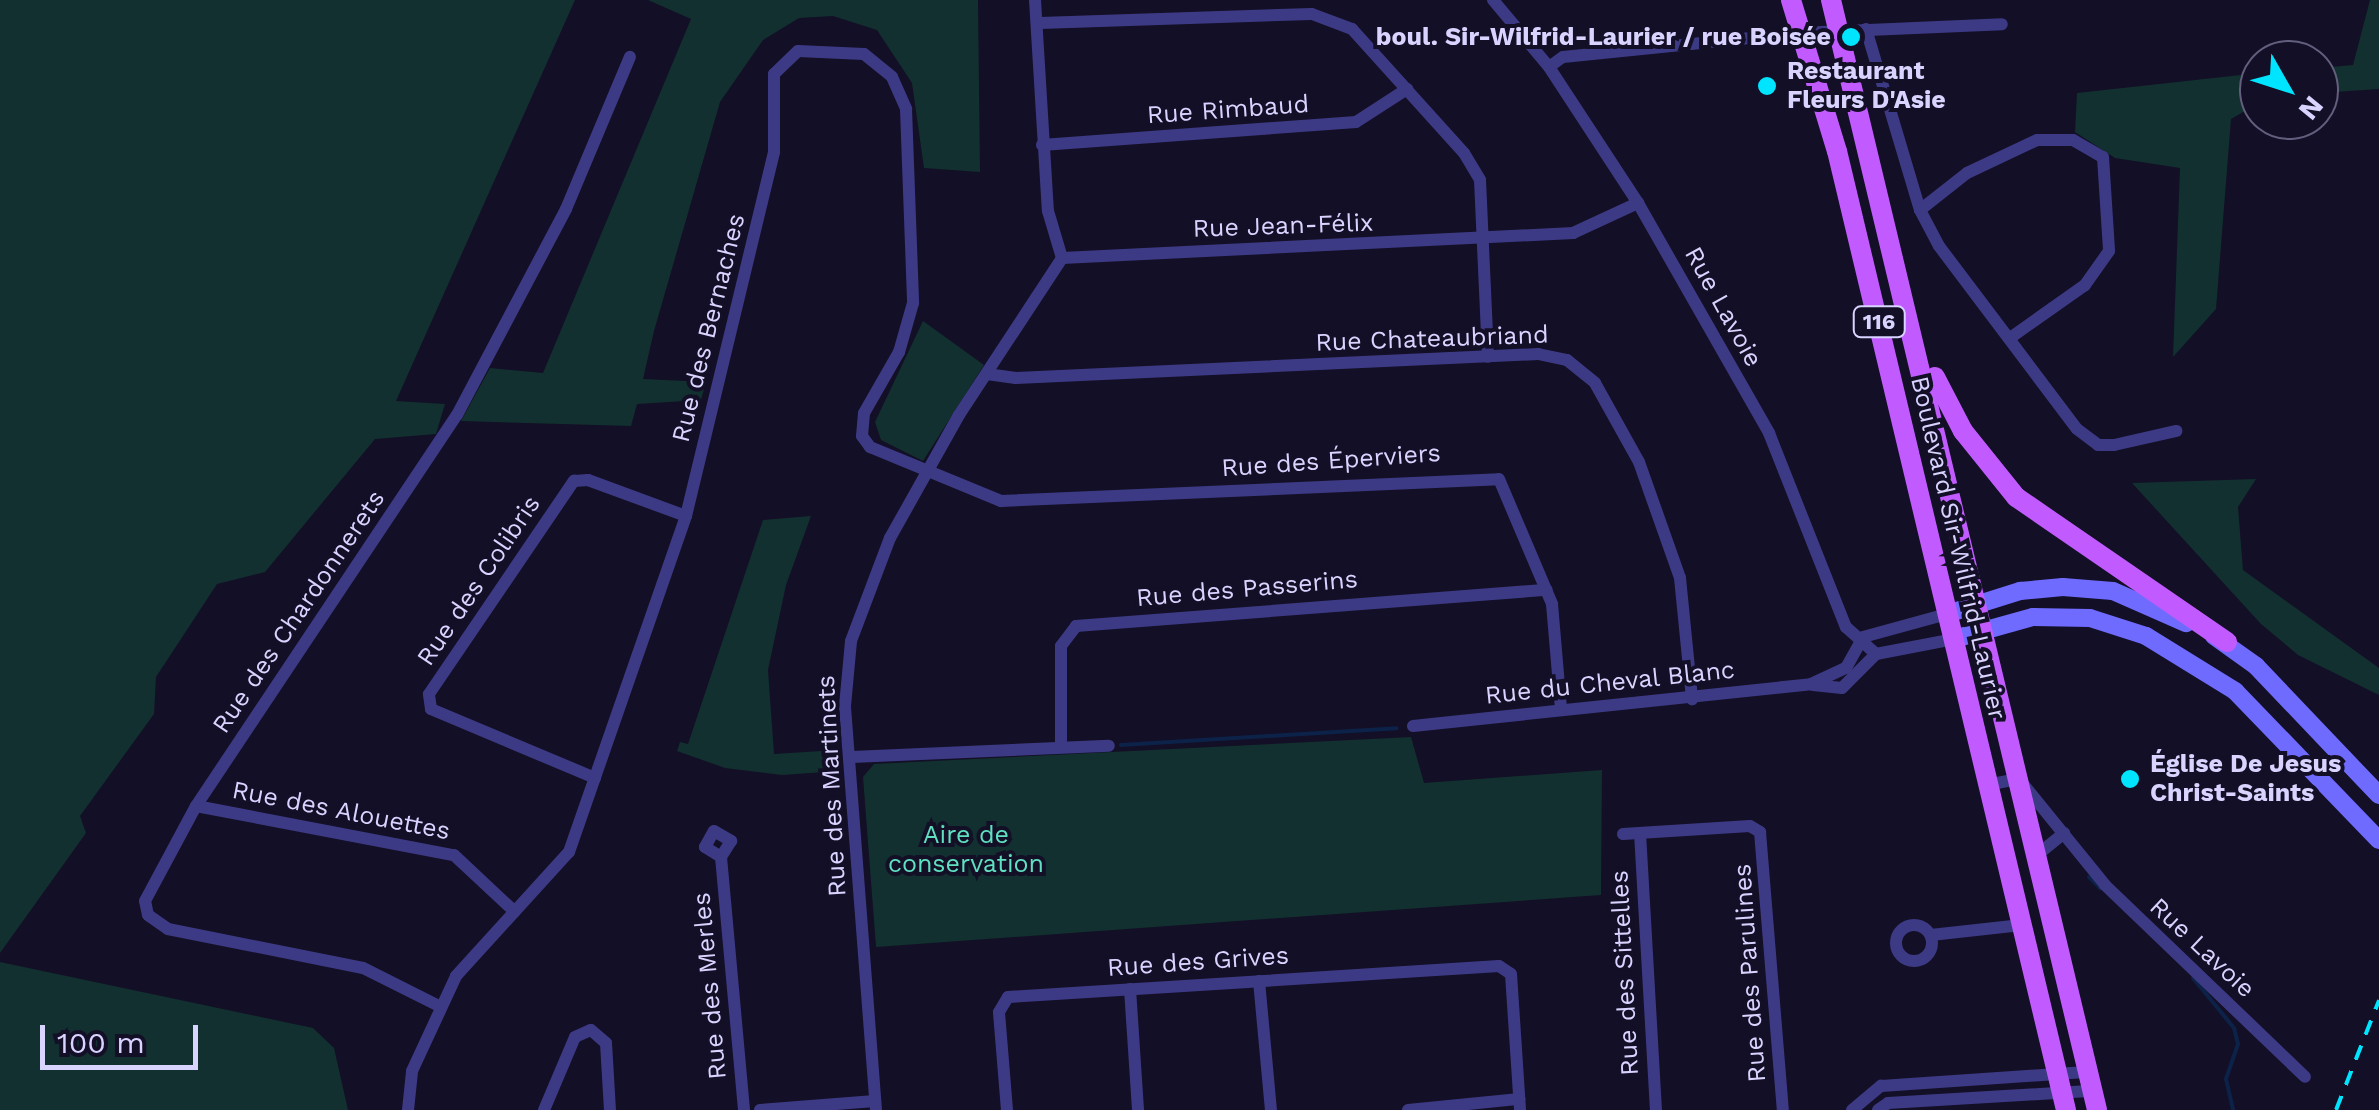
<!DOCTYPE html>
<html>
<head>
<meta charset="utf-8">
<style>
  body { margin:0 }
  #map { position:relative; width:2379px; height:1110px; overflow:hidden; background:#130f26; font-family:"Work Sans",sans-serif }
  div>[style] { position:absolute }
  .green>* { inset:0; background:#12302f }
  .stream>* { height:4px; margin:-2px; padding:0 2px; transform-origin:2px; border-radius:2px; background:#0c2248 }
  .street>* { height:12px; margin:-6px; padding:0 6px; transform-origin:6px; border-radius:6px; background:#3d3a85 }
  .street>.ring { margin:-6px; padding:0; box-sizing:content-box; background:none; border:12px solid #3d3a85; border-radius:50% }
  .secondary>* { height:18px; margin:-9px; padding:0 9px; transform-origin:9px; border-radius:9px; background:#6f6bff }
  .primary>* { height:20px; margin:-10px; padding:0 10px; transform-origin:10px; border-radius:10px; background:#c25bff }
  .rail>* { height:4px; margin-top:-2px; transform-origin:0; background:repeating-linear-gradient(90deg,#00e5ff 0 15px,transparent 0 27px) }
  .dots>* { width:28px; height:28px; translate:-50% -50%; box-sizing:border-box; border:5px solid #130f26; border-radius:50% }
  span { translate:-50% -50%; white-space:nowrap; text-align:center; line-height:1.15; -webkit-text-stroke:8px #130f26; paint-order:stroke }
  .shield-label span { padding:2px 8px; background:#130f26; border:2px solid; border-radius:8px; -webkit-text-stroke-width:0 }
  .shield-label { font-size:22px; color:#d9d4ff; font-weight:700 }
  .poi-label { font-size:25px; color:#d9d4ff; font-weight:700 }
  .right { translate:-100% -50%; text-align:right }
  .left { translate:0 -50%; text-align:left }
  .street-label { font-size:25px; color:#d9d4ff }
  .park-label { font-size:25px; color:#5fe0c0 }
  .north { position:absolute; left:2239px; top:40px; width:100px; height:100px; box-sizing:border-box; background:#130f26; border:2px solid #625e7d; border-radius:50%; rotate:129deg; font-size:28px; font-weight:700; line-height:40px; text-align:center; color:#d9d4ff }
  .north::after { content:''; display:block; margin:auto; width:35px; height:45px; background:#00e5ff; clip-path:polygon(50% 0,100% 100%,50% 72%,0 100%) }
  .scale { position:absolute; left:40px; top:1025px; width:158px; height:45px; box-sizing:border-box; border:5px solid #d9d4ff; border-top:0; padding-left:12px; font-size:30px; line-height:35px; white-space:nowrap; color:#d9d4ff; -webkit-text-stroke:8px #130f26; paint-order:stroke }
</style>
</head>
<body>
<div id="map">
  <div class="green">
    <i style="clip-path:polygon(0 0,575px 0,396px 401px,445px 404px,436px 434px,375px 439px,265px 572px,217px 584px,156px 677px,154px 714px,80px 816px,86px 833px,0 953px)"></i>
    <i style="clip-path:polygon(648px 0,978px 0,980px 172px,924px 168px,912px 83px,877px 30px,833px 16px,799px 18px,763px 40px,720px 102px,654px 331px,643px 379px,706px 382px,701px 400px,637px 404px,631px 426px,461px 421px,490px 368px,543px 373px,691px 19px)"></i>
    <i style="clip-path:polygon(2370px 0,2379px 0,2379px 89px,2319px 93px,2319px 68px,2353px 65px)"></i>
    <i style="clip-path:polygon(2259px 73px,2259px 103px,2231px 119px,2216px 309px,2173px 357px,2180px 168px,2115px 158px,2075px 132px,2077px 93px)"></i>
    <i style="clip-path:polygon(923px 321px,984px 365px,923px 461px,881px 440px,875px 422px)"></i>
    <i style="clip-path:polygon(2256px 479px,2238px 507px,2243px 570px,2379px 668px,2379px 695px,2298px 655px,2261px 624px,2132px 483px)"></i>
    <i style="clip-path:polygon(811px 516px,786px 585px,768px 670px,774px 754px,837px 750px,839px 771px,782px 775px,725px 768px,677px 751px,680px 742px,688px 744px,763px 520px)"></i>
    <i style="clip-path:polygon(1411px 737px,1424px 783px,1602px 770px,1601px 895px,876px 947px,863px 777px,874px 764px)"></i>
    <i style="clip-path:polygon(0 962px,313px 1028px,334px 1048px,348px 1110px,0 1110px)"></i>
  </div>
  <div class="stream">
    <i style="left:1121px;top:745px;width:276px;rotate:-3.5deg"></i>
    <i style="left:2089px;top:877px;width:16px;rotate:45deg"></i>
    <i style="left:2193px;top:978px;width:65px;rotate:50.6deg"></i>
    <i style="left:2234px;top:1028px;width:16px;rotate:76deg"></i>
    <i style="left:2238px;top:1044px;width:37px;rotate:109deg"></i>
    <i style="left:2226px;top:1079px;width:32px;rotate:77deg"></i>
  </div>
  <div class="street">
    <i style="left:1035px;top:0;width:211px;rotate:86.5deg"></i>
    <i style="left:1048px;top:211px;width:49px;rotate:73.4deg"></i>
    <i style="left:1493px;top:0;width:87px;rotate:50.1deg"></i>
    <i style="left:1549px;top:67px;width:163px;rotate:56.8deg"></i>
    <i style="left:1638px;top:203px;width:265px;rotate:60.3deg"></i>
    <i style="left:1769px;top:433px;width:209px;rotate:68.4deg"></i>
    <i style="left:1846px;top:627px;width:40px;rotate:42deg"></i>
    <i style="left:1040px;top:23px;width:272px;rotate:-1.9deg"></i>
    <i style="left:1312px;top:14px;width:43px;rotate:20.6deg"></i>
    <i style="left:1352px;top:29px;width:167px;rotate:47.9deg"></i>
    <i style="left:1464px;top:153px;width:31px;rotate:59deg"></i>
    <i style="left:1480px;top:180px;width:177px;rotate:87.4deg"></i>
    <i style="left:1866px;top:29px;width:189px;rotate:73.4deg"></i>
    <i style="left:1920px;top:210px;width:41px;rotate:62.2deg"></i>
    <i style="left:1939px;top:246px;width:229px;rotate:53deg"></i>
    <i style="left:2077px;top:429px;width:26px;rotate:37deg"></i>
    <i style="left:2098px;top:445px;width:16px"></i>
    <i style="left:2114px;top:445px;width:64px;rotate:-12.7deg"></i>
    <i style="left:1549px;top:67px;width:17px;rotate:-36deg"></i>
    <i style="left:1563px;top:57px;width:237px;rotate:-5.8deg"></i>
    <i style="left:1799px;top:33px;width:203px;rotate:-2.5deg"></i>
    <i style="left:1042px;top:145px;width:315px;rotate:-4.2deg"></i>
    <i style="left:1356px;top:122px;width:61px;rotate:-32.9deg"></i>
    <i style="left:1920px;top:210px;width:60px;rotate:-38.2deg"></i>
    <i style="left:1967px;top:173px;width:77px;rotate:-25.2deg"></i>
    <i style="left:2037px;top:140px;width:36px"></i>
    <i style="left:2073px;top:140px;width:34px;rotate:30deg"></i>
    <i style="left:2103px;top:157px;width:94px;rotate:86.3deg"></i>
    <i style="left:2109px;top:251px;width:42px;rotate:125.2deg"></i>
    <i style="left:2085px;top:285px;width:92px;rotate:144.8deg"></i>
    <i style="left:1062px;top:258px;width:512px;rotate:-2.8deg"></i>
    <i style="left:1573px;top:233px;width:72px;rotate:-24.8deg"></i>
    <i style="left:987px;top:374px;width:29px;rotate:8deg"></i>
    <i style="left:1016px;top:378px;width:523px;rotate:-2.63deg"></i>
    <i style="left:1538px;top:354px;width:30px;rotate:12deg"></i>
    <i style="left:1567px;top:360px;width:36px;rotate:39deg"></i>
    <i style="left:1595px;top:383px;width:90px;rotate:60.9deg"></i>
    <i style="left:1639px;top:462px;width:123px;rotate:70.5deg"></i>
    <i style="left:1680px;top:578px;width:122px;rotate:84.3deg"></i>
    <i style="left:1813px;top:685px;width:29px;rotate:6deg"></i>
    <i style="left:1842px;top:688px;width:48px;rotate:-45deg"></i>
    <i style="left:1876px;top:654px;width:79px;rotate:-10.9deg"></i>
    <i style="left:1413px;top:726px;width:400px;rotate:-6deg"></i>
    <i style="left:1811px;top:684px;width:38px;rotate:-25deg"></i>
    <i style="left:1846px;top:668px;width:35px;rotate:-61deg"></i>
    <i style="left:1863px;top:637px;width:87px;rotate:-15.3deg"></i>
    <i style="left:1061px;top:747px;width:101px;rotate:-90deg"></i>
    <i style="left:1061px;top:646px;width:25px;rotate:-53deg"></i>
    <i style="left:1076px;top:626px;width:472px;rotate:-4.4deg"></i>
    <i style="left:852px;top:757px;width:257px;rotate:-2.5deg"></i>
    <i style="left:595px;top:778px;width:178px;rotate:-157.2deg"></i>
    <i style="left:431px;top:709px;width:15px;rotate:-98deg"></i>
    <i style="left:429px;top:694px;width:258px;rotate:-55.8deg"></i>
    <i style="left:574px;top:481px;width:14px;rotate:-4deg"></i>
    <i style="left:588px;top:480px;width:104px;rotate:20.2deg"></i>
    <i style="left:1987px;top:785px;width:33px;rotate:-11deg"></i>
    <i style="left:2019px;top:779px;width:136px;rotate:50.9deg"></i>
    <i style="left:2105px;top:885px;width:277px;rotate:43.8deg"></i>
    <i style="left:196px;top:806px;width:263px;rotate:10.8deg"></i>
    <i style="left:454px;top:855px;width:83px;rotate:43.1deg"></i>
    <i style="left:1640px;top:833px;width:277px;rotate:86.7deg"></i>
    <i style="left:1623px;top:834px;width:127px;rotate:-3.6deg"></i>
    <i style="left:1750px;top:826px;width:12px;rotate:31deg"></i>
    <i style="left:1760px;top:832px;width:279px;rotate:85.3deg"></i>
    <i style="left:2037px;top:855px;width:35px;rotate:-39deg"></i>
    <i style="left:721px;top:857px;width:19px;rotate:-148deg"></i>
    <i style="left:705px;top:847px;width:18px;rotate:-61deg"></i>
    <i style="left:714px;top:831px;width:20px;rotate:30deg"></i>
    <i style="left:731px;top:841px;width:19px;rotate:122deg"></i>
    <i style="left:721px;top:857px;width:254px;rotate:84.8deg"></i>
    <i class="ring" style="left:1896px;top:925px;width:24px;height:24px"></i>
    <i style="left:1931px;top:935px;width:91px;rotate:-6.3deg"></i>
    <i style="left:1259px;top:981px;width:130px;rotate:84.7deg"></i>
    <i style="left:1130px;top:989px;width:121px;rotate:86.2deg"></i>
    <i style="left:439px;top:1006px;width:85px;rotate:-153.4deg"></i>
    <i style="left:363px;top:968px;width:199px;rotate:-168.7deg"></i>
    <i style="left:168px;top:929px;width:24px;rotate:-145deg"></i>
    <i style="left:148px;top:915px;width:14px;rotate:-102deg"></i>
    <i style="left:145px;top:901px;width:108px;rotate:-61.8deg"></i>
    <i style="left:196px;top:806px;width:470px;rotate:-56.3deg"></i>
    <i style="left:457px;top:415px;width:233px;rotate:-62.1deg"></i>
    <i style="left:566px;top:209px;width:165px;rotate:-67.2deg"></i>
    <i style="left:408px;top:1110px;width:39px;rotate:-84deg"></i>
    <i style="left:412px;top:1071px;width:105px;rotate:-65.1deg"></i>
    <i style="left:456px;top:976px;width:168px;rotate:-47.7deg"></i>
    <i style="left:569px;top:852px;width:356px;rotate:-70.8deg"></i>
    <i style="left:686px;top:516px;width:374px;rotate:-76.4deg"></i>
    <i style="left:774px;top:152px;width:78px;rotate:-90deg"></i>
    <i style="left:774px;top:74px;width:33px;rotate:-44deg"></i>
    <i style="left:798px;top:51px;width:66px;rotate:2.6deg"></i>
    <i style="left:864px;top:54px;width:36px;rotate:39deg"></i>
    <i style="left:892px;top:77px;width:35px;rotate:66deg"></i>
    <i style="left:906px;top:109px;width:194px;rotate:87.9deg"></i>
    <i style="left:913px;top:303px;width:51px;rotate:105.9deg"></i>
    <i style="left:899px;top:352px;width:70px;rotate:119.8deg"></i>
    <i style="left:864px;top:413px;width:23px;rotate:95deg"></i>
    <i style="left:862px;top:436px;width:14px;rotate:54deg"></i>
    <i style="left:870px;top:447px;width:142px;rotate:22.4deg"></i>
    <i style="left:1001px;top:501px;width:498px;rotate:-2.5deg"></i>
    <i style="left:1499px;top:479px;width:136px;rotate:67deg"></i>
    <i style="left:1552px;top:604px;width:105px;rotate:85.1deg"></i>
    <i style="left:544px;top:1110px;width:79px;rotate:-67deg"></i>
    <i style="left:575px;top:1037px;width:17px;rotate:-24deg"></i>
    <i style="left:591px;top:1030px;width:20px;rotate:41deg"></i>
    <i style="left:606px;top:1043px;width:67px;rotate:86.6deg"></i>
    <i style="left:760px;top:1110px;width:115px;rotate:-4.5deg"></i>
    <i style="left:876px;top:1110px;width:405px;rotate:-94.4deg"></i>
    <i style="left:845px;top:706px;width:65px;rotate:-84.7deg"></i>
    <i style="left:851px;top:641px;width:110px;rotate:-69.3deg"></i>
    <i style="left:890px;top:538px;width:141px;rotate:-60.7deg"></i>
    <i style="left:959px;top:415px;width:188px;rotate:-56.7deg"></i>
    <i style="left:1007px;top:1110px;width:98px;rotate:-94.7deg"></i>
    <i style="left:999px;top:1012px;width:17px;rotate:-59deg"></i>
    <i style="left:1008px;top:997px;width:492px;rotate:-3.6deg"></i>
    <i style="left:1499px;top:966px;width:14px;rotate:34deg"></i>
    <i style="left:1511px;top:974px;width:136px;rotate:86.2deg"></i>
    <i style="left:1408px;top:1110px;width:112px;rotate:-5.7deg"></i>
    <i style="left:1852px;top:1110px;width:38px;rotate:-40deg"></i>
    <i style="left:1881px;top:1086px;width:208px;rotate:-3.9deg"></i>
    <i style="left:1878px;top:1110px;width:12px;rotate:-35deg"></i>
    <i style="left:1888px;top:1103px;width:205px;rotate:-3.4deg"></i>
  </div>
  <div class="secondary">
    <i style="left:1947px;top:614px;width:77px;rotate:-17.5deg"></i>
    <i style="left:2020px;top:591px;width:43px;rotate:-5.3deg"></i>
    <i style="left:2063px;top:587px;width:50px;rotate:4.6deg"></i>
    <i style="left:2113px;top:591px;width:80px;rotate:23.7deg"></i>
    <i style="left:2214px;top:636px;width:52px;rotate:35.5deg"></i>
    <i style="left:2256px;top:666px;width:178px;rotate:46.4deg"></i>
    <i style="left:1954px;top:639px;width:82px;rotate:-15.6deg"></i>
    <i style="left:2033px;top:617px;width:57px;rotate:1deg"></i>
    <i style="left:2090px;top:618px;width:59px;rotate:17.8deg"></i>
    <i style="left:2146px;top:636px;width:105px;rotate:31.7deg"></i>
    <i style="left:2235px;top:691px;width:207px;rotate:46deg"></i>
  </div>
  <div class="primary">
    <i style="left:1791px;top:0;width:158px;rotate:73.1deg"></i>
    <i style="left:1837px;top:151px;width:986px;rotate:76.57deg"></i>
    <i style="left:1831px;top:0;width:1141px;rotate:76.52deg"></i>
    <i style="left:1935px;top:377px;width:61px;rotate:62.6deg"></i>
    <i style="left:1963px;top:431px;width:85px;rotate:51.2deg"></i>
    <i style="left:2016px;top:497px;width:256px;rotate:34.5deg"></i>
  </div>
  <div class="rail">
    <i style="left:2336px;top:1110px;width:118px;rotate:-68.6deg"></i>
  </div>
  <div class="dots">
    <i style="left:1851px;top:37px;background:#00e5ff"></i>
    <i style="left:1767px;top:86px;background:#00e5ff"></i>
    <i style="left:2130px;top:779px;background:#00e5ff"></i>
  </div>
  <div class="shield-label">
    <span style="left:1879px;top:322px">116</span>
  </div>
  <div class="poi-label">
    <span class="right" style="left:1831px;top:37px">boul. Sir-Wilfrid-Laurier / rue Boisée</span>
    <span class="left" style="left:1787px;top:86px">Restaurant<br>Fleurs D'Asie</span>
    <span class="left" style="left:2150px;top:779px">Église De Jesus<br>Christ-Saints</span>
  </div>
  <div class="street-label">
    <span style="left:1228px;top:110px;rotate:-4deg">Rue Rimbaud</span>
    <span style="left:1283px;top:226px;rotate:-2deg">Rue Jean-Félix</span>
    <span style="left:1723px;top:307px;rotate:61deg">Rue Lavoie</span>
    <span style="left:709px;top:328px;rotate:-76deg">Rue des Bernaches</span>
    <span style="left:1432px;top:339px;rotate:-2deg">Rue Chateaubriand</span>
    <span style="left:1331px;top:461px;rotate:-4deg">Rue des Éperviers</span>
    <span style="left:1958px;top:548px;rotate:77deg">Boulevard Sir-Wilfrid-Laurier</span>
    <span style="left:479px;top:581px;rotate:-56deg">Rue des Colibris</span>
    <span style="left:1247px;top:589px;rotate:-5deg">Rue des Passerins</span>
    <span style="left:299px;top:612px;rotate:-56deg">Rue des Chardonnerets</span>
    <span style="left:1610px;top:683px;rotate:-6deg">Rue du Cheval Blanc</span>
    <span style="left:832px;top:786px;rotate:-93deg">Rue des Martinets</span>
    <span style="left:341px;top:811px;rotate:11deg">Rue des Alouettes</span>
    <span style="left:2202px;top:948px;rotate:43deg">Rue Lavoie</span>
    <span style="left:1198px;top:962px;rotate:-4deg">Rue des Grives</span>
    <span style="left:1625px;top:973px;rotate:-93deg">Rue des Sittelles</span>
    <span style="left:1750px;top:973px;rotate:-94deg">Rue des Parulines</span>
    <span style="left:710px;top:986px;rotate:-95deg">Rue des Merles</span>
  </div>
  <div class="park-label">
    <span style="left:966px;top:850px">Aire de<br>conservation</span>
  </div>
  <div class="north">N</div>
  <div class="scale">100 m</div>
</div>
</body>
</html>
